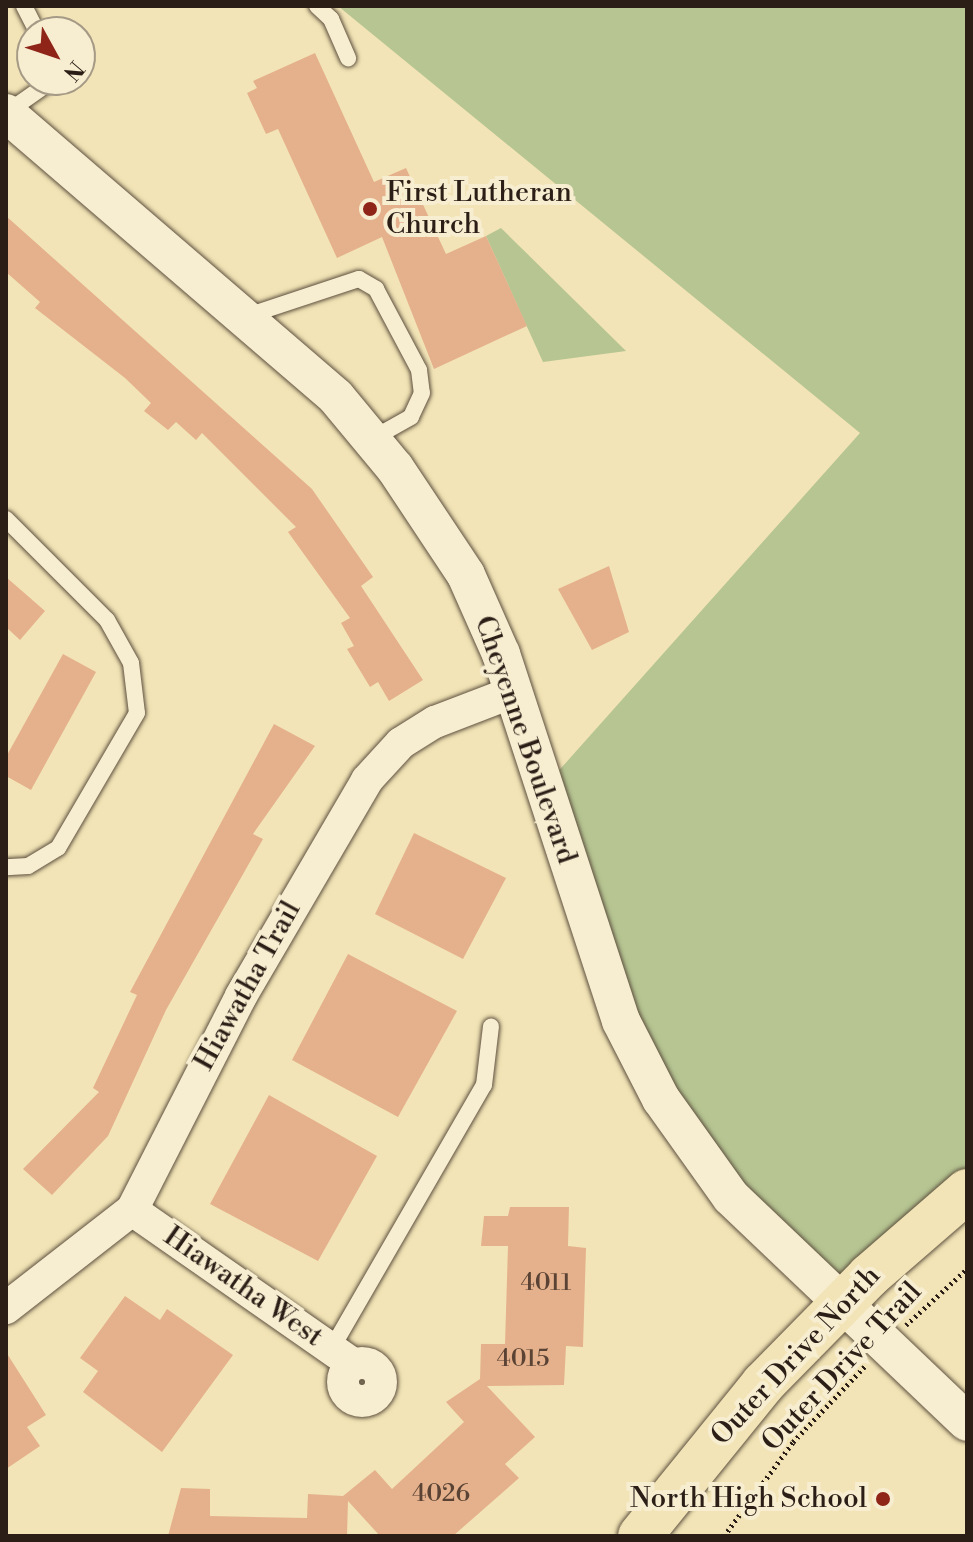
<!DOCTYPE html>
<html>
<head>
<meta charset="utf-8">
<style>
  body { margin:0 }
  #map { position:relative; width:973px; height:1542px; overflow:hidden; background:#f2e4b6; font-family:"Libre Bodoni",serif }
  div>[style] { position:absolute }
  .green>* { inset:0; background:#b6c592 }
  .building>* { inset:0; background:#e5b18c }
  .path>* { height:5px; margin-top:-2.5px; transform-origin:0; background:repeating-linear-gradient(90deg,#2b1e17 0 2px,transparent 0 6px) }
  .roads { filter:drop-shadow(0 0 2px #5d503f) drop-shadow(0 0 2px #5d503f) }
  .service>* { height:16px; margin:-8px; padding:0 8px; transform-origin:8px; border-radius:8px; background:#f7edd0 }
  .minor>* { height:32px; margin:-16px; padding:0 16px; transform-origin:16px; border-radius:16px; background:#f7edd0 }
  .minor>.ring { margin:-16px; padding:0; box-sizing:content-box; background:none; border:32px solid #f7edd0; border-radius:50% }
  .tertiary>* { height:38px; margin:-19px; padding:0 19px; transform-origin:19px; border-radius:19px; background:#f7edd0 }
  .primary>* { height:44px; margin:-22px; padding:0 22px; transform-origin:22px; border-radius:22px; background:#f2e4b6 }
  .dots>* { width:22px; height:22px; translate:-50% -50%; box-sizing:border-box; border:4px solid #f7edd0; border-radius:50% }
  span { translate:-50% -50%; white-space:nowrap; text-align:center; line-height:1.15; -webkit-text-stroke:8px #f7edd0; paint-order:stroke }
  .number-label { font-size:24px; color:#5a4334 }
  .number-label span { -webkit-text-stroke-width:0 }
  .poi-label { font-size:28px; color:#2b1e17 }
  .left { translate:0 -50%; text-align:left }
  .right { translate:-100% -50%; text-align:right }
  .street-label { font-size:28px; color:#2b1e17 }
  .frame { position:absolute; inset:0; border:8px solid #2b1e17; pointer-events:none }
  .north { position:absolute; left:16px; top:16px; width:80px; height:80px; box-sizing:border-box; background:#f7edd0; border:2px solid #a59a86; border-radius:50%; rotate:130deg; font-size:22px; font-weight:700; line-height:32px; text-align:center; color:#2b1e17 }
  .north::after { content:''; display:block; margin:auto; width:28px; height:36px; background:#8f2418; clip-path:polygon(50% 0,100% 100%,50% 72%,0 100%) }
</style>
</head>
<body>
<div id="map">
  <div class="green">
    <i style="clip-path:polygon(338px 6px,967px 6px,967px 1181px,840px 1294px,742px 1192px,682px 1108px,627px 1003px,554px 776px,860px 433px)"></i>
    <i style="clip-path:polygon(501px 228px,626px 351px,543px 362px,486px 236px)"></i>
  </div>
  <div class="building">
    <i style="clip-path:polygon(315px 53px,374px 182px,406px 168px,446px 254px,486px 236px,527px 326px,434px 369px,382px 237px,337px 258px,278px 129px,266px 134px,247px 93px,257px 88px,253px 81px)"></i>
    <i style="clip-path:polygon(6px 216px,312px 489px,373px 577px,361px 586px,423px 680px,389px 701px,378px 682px,370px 687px,347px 649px,354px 646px,341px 623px,350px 618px,288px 532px,296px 527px,202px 433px,196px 440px,176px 422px,168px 430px,144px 411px,151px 403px,125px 378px,35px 308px,40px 302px,6px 272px)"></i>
    <i style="clip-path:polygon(609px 566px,629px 632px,592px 650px,558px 589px)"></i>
    <i style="clip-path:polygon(6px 577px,45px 611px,20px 640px,6px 627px)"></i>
    <i style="clip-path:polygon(63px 654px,96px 672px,31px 790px,6px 776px,6px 757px)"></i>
    <i style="clip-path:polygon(274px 724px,315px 746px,253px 834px,263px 839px,166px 1010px,108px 1136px,52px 1195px,23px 1169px,99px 1092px,93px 1088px,137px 995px,130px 992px)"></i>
    <i style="clip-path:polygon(414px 833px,506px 878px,463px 959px,375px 914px)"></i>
    <i style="clip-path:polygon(348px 954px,457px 1011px,398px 1117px,292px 1060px)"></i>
    <i style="clip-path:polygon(269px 1095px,377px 1156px,318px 1261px,210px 1204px)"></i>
    <i style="clip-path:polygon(510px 1207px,569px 1207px,568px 1246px,586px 1248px,583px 1347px,566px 1346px,564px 1385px,487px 1386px,535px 1437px,505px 1464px,519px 1478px,453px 1536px,380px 1536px,348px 1501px,347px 1536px,168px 1536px,181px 1488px,210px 1489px,210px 1516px,307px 1518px,308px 1494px,343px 1496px,375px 1470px,392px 1489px,464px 1422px,446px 1402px,480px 1379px,481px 1344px,505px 1344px,508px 1246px,481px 1246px,484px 1216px,508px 1216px)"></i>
    <i style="clip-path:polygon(125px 1296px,160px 1320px,167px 1309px,233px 1355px,162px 1452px,83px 1392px,98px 1371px,80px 1358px)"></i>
    <i style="clip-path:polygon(6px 1352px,46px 1415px,27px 1427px,40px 1446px,6px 1469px)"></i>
  </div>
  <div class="path">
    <i style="left:906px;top:1325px;width:83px;rotate:-42.6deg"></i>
    <i style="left:724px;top:1536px;width:117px;rotate:-53.7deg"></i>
    <i style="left:793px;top:1442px;width:105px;rotate:-46.5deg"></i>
  </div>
  <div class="roads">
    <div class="service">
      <i style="left:24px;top:6px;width:29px;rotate:63deg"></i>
      <i style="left:317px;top:6px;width:19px;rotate:43deg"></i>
      <i style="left:331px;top:19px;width:43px;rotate:66.4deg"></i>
      <i style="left:6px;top:113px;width:57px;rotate:-35.1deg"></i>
      <i style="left:247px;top:316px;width:118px;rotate:-18.3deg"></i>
      <i style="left:359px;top:279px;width:20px;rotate:30deg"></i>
      <i style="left:376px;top:289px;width:92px;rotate:62deg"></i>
      <i style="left:419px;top:370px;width:23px;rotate:83deg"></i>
      <i style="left:422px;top:393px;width:26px;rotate:115deg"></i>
      <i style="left:411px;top:417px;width:45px;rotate:150.6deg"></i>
      <i style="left:6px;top:519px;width:143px;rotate:45deg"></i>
      <i style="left:107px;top:620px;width:49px;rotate:60.8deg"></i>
      <i style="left:131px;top:663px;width:50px;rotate:83.2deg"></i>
      <i style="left:137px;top:713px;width:156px;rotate:120.3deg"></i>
      <i style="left:58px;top:848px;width:35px;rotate:149deg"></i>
      <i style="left:28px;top:866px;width:22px;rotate:177deg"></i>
      <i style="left:332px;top:1348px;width:304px;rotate:-60deg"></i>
      <i style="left:484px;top:1085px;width:59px;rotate:-83.2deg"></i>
    </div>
    <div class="minor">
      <i style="left:132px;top:1210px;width:269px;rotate:34.9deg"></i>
      <i style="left:6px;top:1308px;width:160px;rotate:-37.9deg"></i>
      <i style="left:132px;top:1210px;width:240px;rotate:-63deg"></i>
      <i style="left:241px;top:996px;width:250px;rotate:-59.7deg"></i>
      <i style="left:367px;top:780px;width:50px;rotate:-47.4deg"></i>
      <i style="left:401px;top:743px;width:40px;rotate:-32deg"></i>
      <i style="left:435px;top:722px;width:84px;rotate:-21deg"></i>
      <i class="ring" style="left:343px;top:1363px;width:6px;height:6px"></i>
    </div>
    <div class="tertiary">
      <i style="left:6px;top:113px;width:435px;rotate:40.7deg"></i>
      <i style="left:336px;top:397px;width:92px;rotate:50.3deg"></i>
      <i style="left:395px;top:468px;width:128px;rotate:56.4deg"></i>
      <i style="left:466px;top:575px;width:86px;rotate:66.1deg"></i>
      <i style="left:501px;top:654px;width:386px;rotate:71.9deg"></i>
      <i style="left:621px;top:1021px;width:88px;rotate:62.9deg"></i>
      <i style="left:661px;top:1099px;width:120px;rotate:54.5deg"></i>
      <i style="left:731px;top:1197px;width:326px;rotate:43.6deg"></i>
    </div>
    <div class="primary">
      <i style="left:640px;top:1536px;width:196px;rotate:-51deg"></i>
      <i style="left:763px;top:1384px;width:151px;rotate:-45.5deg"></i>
      <i style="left:869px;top:1276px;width:130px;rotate:-40.9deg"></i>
    </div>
  </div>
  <div class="dots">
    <i style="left:370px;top:209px;background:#8f2418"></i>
    <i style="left:883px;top:1499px;background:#8f2418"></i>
  </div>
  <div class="number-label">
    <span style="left:546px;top:1284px">4011</span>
    <span style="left:523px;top:1360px">4015</span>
    <span style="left:441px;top:1495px">4026</span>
  </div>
  <div class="poi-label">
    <span class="left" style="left:386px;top:209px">First Lutheran<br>Church</span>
    <span class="right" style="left:867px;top:1499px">North High School</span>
  </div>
  <div class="street-label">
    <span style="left:525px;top:740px;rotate:71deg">Cheyenne Boulevard</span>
    <span style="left:248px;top:986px;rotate:-61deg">Hiawatha Trail</span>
    <span style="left:243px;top:1287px;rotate:35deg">Hiawatha West</span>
    <span style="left:796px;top:1356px;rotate:-47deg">Outer Drive North</span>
    <span style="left:842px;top:1367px;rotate:-47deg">Outer Drive Trail</span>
  </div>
  <div class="frame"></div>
  <div class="north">N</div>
</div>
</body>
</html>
